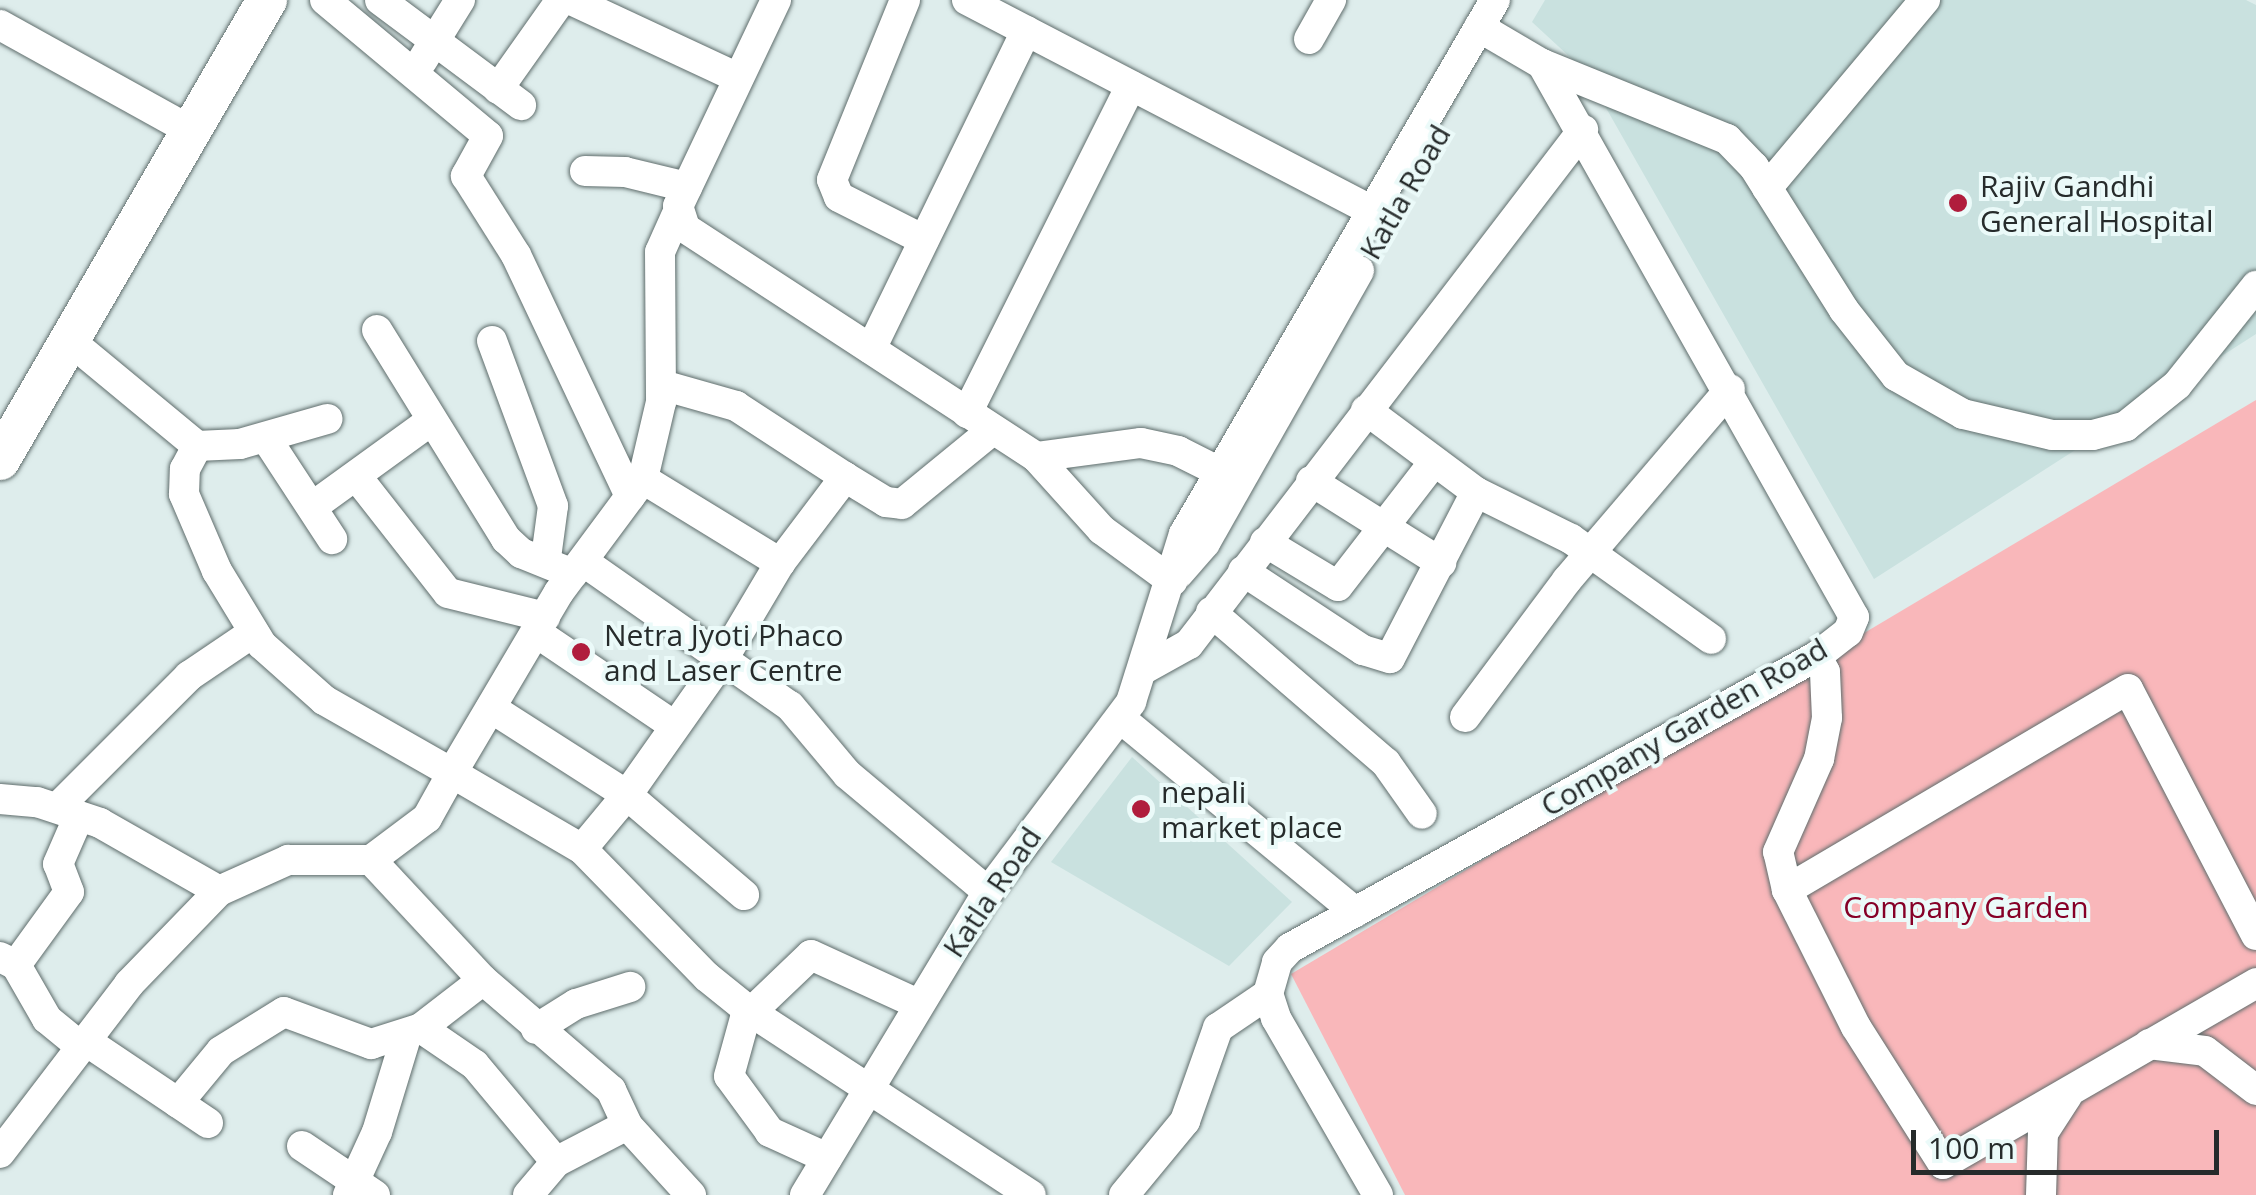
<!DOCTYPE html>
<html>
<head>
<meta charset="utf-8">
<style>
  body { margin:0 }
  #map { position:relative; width:2256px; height:1195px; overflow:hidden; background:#deedec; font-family:"Open Sans",sans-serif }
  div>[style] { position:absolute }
  .built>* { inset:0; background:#c9e1df }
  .green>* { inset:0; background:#f9b7ba }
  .roads { filter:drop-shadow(0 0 2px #5f6d6c) drop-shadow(0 0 2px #5f6d6c) }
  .minor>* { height:30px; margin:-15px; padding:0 15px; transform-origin:15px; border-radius:15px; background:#fff }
  .major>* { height:40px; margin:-20px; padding:0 20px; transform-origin:20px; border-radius:20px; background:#fff }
  .dots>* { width:28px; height:28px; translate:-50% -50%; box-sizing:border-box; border:5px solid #ebfaf9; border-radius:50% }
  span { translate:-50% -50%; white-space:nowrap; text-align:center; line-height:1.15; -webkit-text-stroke:8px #ebfaf9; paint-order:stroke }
  .poi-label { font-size:30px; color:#262b2b }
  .left { translate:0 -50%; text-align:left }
  .street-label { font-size:30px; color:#262b2b }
  .park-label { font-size:30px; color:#860027 }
  .scale { position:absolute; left:1911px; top:1130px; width:308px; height:45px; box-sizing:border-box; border:5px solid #262b2b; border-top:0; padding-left:12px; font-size:30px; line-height:35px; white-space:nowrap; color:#262b2b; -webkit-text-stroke:8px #ebfaf9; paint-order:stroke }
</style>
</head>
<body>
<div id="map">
  <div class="built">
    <i style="clip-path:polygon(1545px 0,2246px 0,2256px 5px,2256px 334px,1874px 579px,1585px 71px,1532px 22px)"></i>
    <i style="clip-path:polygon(1132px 757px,1292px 902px,1229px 966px,1051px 862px)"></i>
  </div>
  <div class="green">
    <i style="clip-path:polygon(2256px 400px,2256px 1195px,1405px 1195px,1291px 974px)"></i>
  </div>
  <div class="roads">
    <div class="minor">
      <i style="left:325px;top:0;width:212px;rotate:39.8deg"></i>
      <i style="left:488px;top:136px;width:46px;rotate:118.8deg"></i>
      <i style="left:466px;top:176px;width:93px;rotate:57.7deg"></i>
      <i style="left:516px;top:255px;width:267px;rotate:64.7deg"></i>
      <i style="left:380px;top:0;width:176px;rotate:36.7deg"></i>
      <i style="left:571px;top:0;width:184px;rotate:25deg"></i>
      <i style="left:776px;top:0;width:228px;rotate:115.4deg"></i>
      <i style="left:678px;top:206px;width:23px;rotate:72deg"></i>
      <i style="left:685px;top:228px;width:419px;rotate:33.1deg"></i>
      <i style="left:1036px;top:457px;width:106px;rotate:-7.6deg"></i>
      <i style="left:1141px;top:443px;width:38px;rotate:12deg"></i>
      <i style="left:1178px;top:451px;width:47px;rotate:26.6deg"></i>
      <i style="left:905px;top:0;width:194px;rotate:112.1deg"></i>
      <i style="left:832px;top:180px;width:18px;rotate:68deg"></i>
      <i style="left:839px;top:197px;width:95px;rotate:26.8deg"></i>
      <i style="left:967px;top:0;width:455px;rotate:27.5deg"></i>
      <i style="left:0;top:25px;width:218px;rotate:29deg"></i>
      <i style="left:1309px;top:39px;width:45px;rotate:-60.6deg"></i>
      <i style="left:422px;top:61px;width:72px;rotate:-58.1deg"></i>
      <i style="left:1542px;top:64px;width:200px;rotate:22.1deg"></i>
      <i style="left:1727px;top:139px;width:39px;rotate:46deg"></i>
      <i style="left:1754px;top:167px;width:169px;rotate:57.8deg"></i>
      <i style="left:1844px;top:310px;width:84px;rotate:51.8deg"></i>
      <i style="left:1896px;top:376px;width:77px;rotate:29.6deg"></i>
      <i style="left:1963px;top:414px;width:91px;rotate:13.3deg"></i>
      <i style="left:2052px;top:435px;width:41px"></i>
      <i style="left:2093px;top:435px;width:34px;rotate:-15deg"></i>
      <i style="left:2126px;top:426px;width:65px;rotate:-38.8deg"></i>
      <i style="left:2177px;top:385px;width:127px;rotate:-51.4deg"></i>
      <i style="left:498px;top:89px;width:109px;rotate:-54.7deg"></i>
      <i style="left:585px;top:171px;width:40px;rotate:1.4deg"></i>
      <i style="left:625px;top:172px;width:64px;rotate:13.6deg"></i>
      <i style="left:1767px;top:188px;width:246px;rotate:-50deg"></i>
      <i style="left:676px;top:216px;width:39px;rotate:114deg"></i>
      <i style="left:660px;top:252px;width:150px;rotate:89.6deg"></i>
      <i style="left:661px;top:402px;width:79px;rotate:103.2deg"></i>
      <i style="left:643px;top:479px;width:141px;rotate:126.6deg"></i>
      <i style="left:559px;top:592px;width:210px;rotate:120.6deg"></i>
      <i style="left:452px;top:773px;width:151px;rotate:30.3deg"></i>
      <i style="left:582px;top:849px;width:179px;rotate:45.7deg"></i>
      <i style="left:707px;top:977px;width:53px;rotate:38.8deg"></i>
      <i style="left:748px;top:1010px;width:338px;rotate:33.2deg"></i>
      <i style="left:377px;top:330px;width:246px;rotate:58.3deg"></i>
      <i style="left:506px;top:539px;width:21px;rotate:43deg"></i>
      <i style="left:521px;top:553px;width:56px;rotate:22deg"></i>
      <i style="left:69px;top:340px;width:166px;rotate:39.6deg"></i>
      <i style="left:197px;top:446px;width:43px;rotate:-2.7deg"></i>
      <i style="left:240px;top:444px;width:91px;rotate:-16deg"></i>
      <i style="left:492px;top:341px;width:176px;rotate:69.7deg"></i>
      <i style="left:553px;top:506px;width:52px;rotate:97.7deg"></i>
      <i style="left:871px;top:349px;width:354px;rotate:-64deg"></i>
      <i style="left:662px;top:385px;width:77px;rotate:15.8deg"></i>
      <i style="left:736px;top:406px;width:130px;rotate:33.1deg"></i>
      <i style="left:1366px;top:410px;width:137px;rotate:36.7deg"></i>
      <i style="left:1476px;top:492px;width:106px;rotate:26.3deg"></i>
      <i style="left:1571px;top:539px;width:172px;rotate:35.5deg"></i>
      <i style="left:967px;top:413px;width:366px;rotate:-63.4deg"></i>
      <i style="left:266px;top:438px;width:121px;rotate:56.8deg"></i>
      <i style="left:1036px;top:457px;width:98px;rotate:47.9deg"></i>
      <i style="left:1102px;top:530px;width:87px;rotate:36.1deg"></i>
      <i style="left:357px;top:477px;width:147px;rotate:51.9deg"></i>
      <i style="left:448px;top:593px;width:100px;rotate:13.9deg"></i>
      <i style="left:643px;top:479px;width:161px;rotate:31.5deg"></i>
      <i style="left:1311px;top:481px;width:154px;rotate:32.2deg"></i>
      <i style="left:312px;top:507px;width:148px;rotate:-35.9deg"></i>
      <i style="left:1265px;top:542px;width:85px;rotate:31.1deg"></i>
      <i style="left:1338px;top:586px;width:155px;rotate:-52.3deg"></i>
      <i style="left:584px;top:562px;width:251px;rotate:35deg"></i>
      <i style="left:790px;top:706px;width:89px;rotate:50deg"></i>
      <i style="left:847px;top:774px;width:184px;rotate:39.9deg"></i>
      <i style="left:1243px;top:571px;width:144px;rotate:33.4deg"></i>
      <i style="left:1363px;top:650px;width:28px;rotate:17deg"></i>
      <i style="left:1390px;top:658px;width:187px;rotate:-62.6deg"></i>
      <i style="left:1178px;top:574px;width:41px;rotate:-48.9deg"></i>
      <i style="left:1205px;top:543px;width:313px;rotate:-60.5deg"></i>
      <i style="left:1211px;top:612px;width:231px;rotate:40.8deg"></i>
      <i style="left:1386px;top:763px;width:62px;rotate:54.8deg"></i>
      <i style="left:537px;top:633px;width:164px;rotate:34.1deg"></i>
      <i style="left:1146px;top:668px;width:49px;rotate:-29.2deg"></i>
      <i style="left:1189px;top:644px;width:648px;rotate:-52.53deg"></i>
      <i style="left:491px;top:708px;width:161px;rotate:32.6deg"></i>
      <i style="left:627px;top:795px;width:154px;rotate:40.5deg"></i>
      <i style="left:1465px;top:717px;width:171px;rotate:-53.3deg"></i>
      <i style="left:1567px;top:580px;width:251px;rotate:-49.5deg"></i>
      <i style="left:1120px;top:718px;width:305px;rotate:39.5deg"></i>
      <i style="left:0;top:799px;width:37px;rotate:5deg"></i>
      <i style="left:37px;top:802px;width:66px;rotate:18.4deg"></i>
      <i style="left:100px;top:823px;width:137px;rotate:29.7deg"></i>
      <i style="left:57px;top:808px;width:187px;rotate:-45deg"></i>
      <i style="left:189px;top:676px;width:78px;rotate:-34.1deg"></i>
      <i style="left:582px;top:849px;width:70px;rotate:-50.2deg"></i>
      <i style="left:627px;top:795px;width:166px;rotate:-54.8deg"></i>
      <i style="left:723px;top:659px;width:112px;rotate:-59.3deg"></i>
      <i style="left:780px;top:563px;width:108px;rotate:-52.9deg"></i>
      <i style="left:845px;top:477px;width:48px;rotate:31.4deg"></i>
      <i style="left:886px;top:502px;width:16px;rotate:7deg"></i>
      <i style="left:902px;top:504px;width:114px;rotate:-39.3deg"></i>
      <i style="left:371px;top:860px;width:164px;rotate:47deg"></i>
      <i style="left:483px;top:980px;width:169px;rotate:40.7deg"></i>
      <i style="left:611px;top:1090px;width:38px;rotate:65deg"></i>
      <i style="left:627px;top:1125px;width:95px;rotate:47.6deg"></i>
      <i style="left:1787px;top:890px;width:39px;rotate:-103deg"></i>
      <i style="left:1778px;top:852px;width:102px;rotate:-66.2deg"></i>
      <i style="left:1819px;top:759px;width:42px;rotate:-79deg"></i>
      <i style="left:1827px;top:718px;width:46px;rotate:-92.5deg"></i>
      <i style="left:1825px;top:672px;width:18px;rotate:-117deg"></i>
      <i style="left:2256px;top:935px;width:277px;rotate:-117.5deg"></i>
      <i style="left:2128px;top:689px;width:396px;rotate:149.5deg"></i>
      <i style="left:1787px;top:890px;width:153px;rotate:63.3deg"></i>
      <i style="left:1856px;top:1027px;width:162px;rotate:57.6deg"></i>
      <i style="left:1943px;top:1164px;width:362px;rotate:-30deg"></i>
      <i style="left:0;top:957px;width:18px;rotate:27deg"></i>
      <i style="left:16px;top:965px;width:62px;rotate:60.1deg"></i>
      <i style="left:47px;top:1019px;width:43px;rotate:39.3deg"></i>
      <i style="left:16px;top:965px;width:90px;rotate:-54deg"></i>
      <i style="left:69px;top:892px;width:30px;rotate:-111deg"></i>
      <i style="left:58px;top:864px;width:52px;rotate:-66.4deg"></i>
      <i style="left:421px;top:1028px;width:65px;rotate:34.4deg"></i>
      <i style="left:475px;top:1065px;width:126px;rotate:50.1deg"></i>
      <i style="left:536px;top:1029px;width:47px;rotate:-32deg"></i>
      <i style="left:576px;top:1004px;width:57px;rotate:-17.5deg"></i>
      <i style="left:86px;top:1041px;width:147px;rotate:33.9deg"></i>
      <i style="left:2149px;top:1044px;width:56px;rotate:7.1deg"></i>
      <i style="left:2205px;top:1051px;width:64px;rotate:37.4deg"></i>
      <i style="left:178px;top:1103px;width:67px;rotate:-50.4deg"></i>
      <i style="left:221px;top:1051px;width:74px;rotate:-31.8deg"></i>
      <i style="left:284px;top:1012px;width:93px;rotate:20.2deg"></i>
      <i style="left:371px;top:1044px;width:52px;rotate:-17.7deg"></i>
      <i style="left:421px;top:1028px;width:78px;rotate:-37.7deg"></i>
      <i style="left:302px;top:1146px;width:88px;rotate:33.9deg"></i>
      <i style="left:0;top:1153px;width:213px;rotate:-52.6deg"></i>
      <i style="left:129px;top:984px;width:129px;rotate:-45.9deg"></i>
      <i style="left:219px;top:891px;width:76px;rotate:-24.2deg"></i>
      <i style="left:288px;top:860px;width:83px"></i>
      <i style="left:371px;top:860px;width:70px;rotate:-36.9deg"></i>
      <i style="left:427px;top:818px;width:51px;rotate:-60.9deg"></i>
      <i style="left:452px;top:773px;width:147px;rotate:-150.3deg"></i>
      <i style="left:324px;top:700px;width:83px;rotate:-138.4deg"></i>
      <i style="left:262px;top:645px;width:87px;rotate:-121.3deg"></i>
      <i style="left:217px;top:571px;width:84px;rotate:-113.2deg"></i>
      <i style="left:184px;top:494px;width:25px;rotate:-88deg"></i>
      <i style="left:185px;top:469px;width:26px;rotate:-62deg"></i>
      <i style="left:827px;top:1158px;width:63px;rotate:-155.5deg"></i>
      <i style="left:770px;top:1132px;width:69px;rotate:-126.2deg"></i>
      <i style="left:729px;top:1076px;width:60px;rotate:-74.6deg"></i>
      <i style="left:745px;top:1018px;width:91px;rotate:-43.7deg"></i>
      <i style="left:811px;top:955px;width:118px;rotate:24.6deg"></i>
      <i style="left:348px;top:1195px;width:69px;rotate:-65.3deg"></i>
      <i style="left:377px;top:1132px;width:102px;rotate:-73deg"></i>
      <i style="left:528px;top:1195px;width:43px;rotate:-49.7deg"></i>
      <i style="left:556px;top:1162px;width:80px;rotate:-27.5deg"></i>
      <i style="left:805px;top:1195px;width:354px;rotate:-58.9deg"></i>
      <i style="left:988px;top:892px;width:238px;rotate:-53deg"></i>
      <i style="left:1131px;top:702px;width:176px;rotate:-72.5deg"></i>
      <i style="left:1184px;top:534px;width:618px;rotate:-59.78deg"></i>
      <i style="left:1124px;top:1195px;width:96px;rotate:-50.5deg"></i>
      <i style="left:1185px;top:1121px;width:99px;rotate:-70.5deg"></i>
      <i style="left:1218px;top:1028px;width:60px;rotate:-34.2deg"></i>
      <i style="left:1378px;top:1195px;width:204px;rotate:-120deg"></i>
      <i style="left:1276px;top:1018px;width:25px;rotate:-108deg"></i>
      <i style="left:1268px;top:994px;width:33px;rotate:-74deg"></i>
      <i style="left:1277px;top:962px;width:19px;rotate:-47deg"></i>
      <i style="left:1290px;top:948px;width:602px;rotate:-28.99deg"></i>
      <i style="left:1817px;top:656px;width:39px;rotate:-38deg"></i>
      <i style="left:1848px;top:632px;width:16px;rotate:-68deg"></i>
      <i style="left:1854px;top:617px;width:635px;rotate:-119.43deg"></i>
      <i style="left:1542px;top:64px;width:73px;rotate:-149.6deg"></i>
      <i style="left:2041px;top:1195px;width:62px;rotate:-88.2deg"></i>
      <i style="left:2043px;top:1133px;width:44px;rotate:-57deg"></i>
    </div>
    <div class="major">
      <i style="left:0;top:460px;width:532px;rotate:-59.87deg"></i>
    </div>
  </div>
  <div class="dots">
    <i style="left:1958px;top:203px;background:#b01d3d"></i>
    <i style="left:581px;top:652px;background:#b01d3d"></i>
    <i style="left:1141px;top:809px;background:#b01d3d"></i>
  </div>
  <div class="poi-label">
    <span class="left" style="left:1980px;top:203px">Rajiv Gandhi<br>General Hospital</span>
    <span class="left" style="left:604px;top:652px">Netra Jyoti Phaco<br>and Laser Centre</span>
    <span class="left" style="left:1161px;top:809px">nepali<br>market place</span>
  </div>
  <div class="street-label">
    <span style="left:1405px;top:192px;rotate:-60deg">Katla Road</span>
    <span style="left:1684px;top:727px;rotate:-30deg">Company Garden Road</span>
    <span style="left:992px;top:892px;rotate:-56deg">Katla Road</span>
  </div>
  <div class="park-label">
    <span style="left:1966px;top:907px">Company Garden</span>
  </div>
  <div class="scale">100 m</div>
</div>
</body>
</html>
